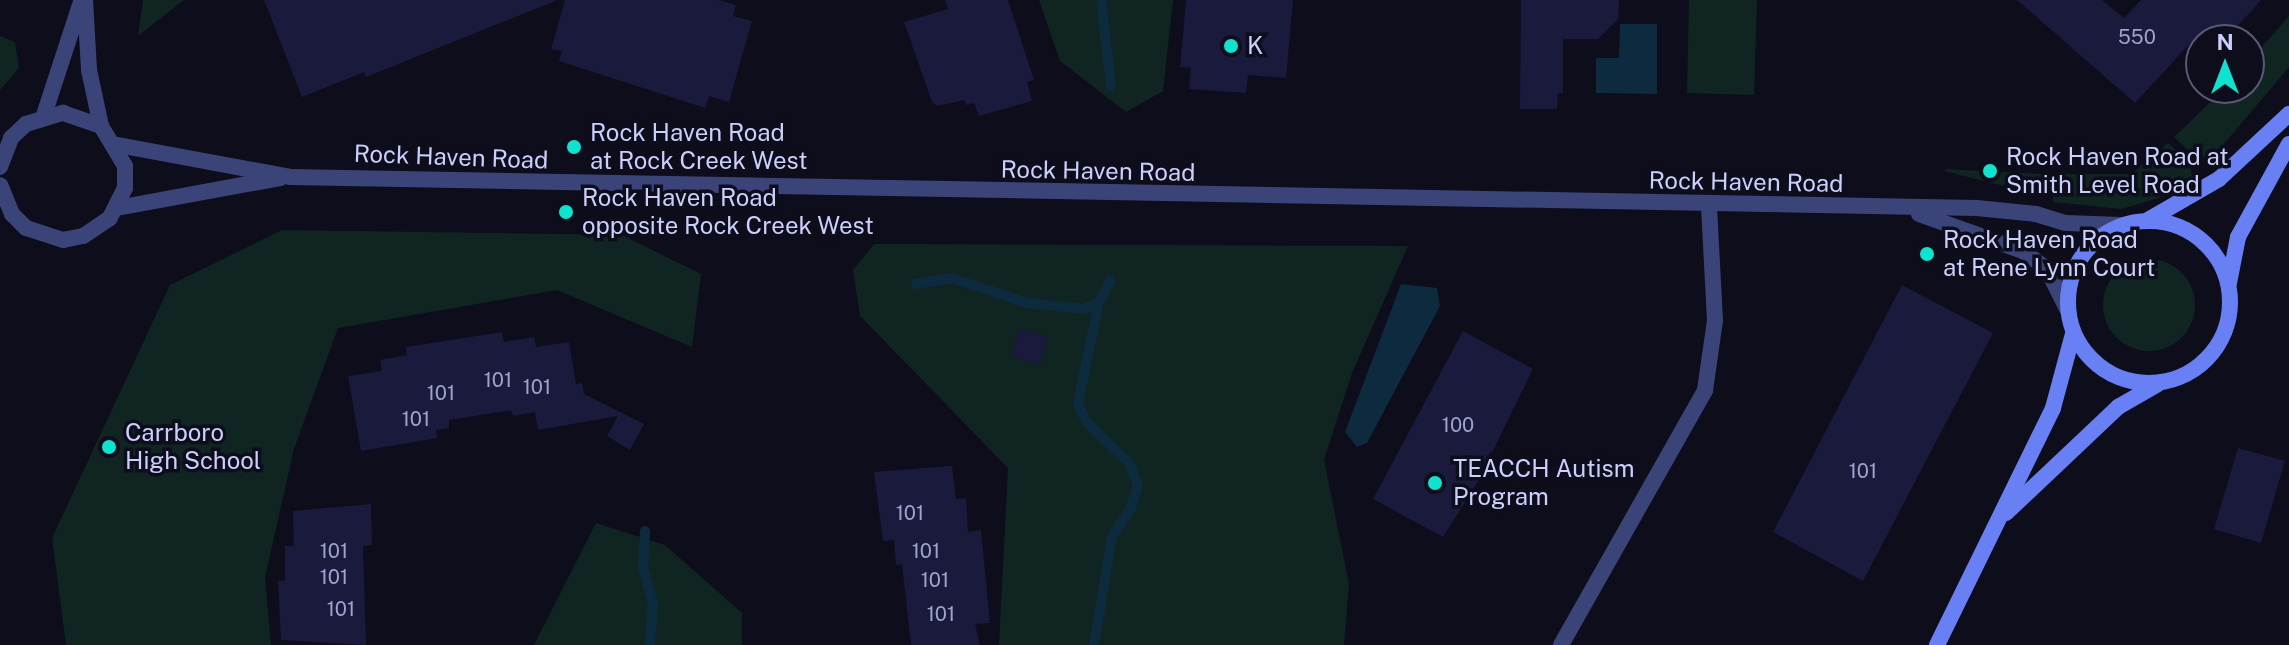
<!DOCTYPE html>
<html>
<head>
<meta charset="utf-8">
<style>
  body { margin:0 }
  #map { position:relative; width:2289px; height:645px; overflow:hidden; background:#0d0d1c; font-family:"Public Sans",sans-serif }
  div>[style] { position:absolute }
  .green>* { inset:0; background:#102521 }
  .round { border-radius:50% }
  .water>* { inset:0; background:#0e2a3e }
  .stream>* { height:10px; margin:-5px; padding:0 5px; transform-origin:5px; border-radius:5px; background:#0e2a3e }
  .building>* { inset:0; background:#1a1a3c }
  .street>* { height:16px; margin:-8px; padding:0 8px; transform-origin:8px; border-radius:8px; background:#3b4478 }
  .secondary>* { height:16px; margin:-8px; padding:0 8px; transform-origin:8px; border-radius:8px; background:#6980f5 }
  .secondary>.ring { margin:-8px; padding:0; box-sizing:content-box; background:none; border:16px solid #6980f5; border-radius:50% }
  .dots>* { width:22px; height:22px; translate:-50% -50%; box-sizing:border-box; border:4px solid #0d0d1c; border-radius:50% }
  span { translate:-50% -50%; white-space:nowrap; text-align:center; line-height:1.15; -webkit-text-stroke:7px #0d0d1c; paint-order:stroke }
  .number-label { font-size:20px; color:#9fa2cc }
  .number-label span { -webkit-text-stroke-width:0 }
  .poi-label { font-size:24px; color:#cbcffc }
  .left { translate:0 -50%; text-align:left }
  .street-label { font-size:24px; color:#cbcffc }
  .north { position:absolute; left:2185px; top:24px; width:80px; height:80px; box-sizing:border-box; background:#0d0d1c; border:2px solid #595b76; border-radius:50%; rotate:0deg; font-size:22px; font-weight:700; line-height:32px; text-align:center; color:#cbcffc }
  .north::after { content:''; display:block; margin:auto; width:28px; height:36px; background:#0fe3d0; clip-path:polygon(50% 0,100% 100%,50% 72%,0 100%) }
</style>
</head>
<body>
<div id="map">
  <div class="green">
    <i style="clip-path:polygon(143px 0,184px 0,138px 36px)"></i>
    <i style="clip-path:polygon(1039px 0,1173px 0,1163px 91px,1126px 112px,1060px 61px)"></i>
    <i style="clip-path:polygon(1689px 0,1757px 0,1754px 95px,1687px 93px)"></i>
    <i style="clip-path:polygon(2289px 16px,2289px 67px,2212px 158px,2194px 156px,2174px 137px,2225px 88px,2249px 88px,2249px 61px)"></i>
    <i style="clip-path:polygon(0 36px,15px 42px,19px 68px,0 90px)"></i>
    <i style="clip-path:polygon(2168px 143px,2188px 161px,2193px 179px,2172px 194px,2121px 209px,2053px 202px,2053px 174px,2131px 174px)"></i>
    <i style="clip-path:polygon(1944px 171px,1946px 169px,2043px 174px,2028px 192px)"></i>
    <i style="clip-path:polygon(282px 230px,622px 235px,701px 274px,692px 347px,557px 290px,338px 328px,294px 449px,265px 577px,271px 645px,66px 645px,52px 538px,170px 285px)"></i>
    <i style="clip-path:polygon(874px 244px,1408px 246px,1352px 373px,1324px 460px,1349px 584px,1344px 645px,999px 645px,1008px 468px,860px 316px,853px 270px)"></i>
    <i class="round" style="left:2103px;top:259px;width:92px;height:92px"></i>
    <i style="clip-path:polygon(596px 523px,665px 545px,742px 613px,742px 645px,534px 645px)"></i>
  </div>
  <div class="water">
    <i style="clip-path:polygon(1620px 24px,1657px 24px,1657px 94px,1596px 93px,1596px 58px,1619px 58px)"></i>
    <i style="clip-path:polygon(1401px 284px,1437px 288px,1440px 306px,1367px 443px,1357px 447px,1345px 432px)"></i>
  </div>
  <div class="stream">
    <i style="left:1101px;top:0;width:87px;rotate:83.4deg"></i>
    <i style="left:916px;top:284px;width:36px;rotate:-10deg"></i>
    <i style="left:951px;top:278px;width:81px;rotate:18deg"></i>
    <i style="left:1028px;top:303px;width:55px;rotate:6.2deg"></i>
    <i style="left:1083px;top:309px;width:17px;rotate:-24deg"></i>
    <i style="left:645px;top:531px;width:36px;rotate:93deg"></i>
    <i style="left:643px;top:567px;width:38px;rotate:75deg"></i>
    <i style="left:653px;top:604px;width:41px;rotate:94.2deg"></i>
    <i style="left:1094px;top:645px;width:110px;rotate:-80.6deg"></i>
    <i style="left:1112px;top:536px;width:32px;rotate:-55deg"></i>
    <i style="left:1130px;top:510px;width:26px;rotate:-72deg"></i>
    <i style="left:1138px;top:485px;width:24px;rotate:-112deg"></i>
    <i style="left:1129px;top:463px;width:60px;rotate:-135.7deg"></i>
    <i style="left:1086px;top:421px;width:19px;rotate:-115deg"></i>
    <i style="left:1078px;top:404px;width:104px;rotate:-78.4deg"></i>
    <i style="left:1099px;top:302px;width:24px;rotate:-62deg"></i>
  </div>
  <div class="building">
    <i style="clip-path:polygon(264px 0,555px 0,555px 1px,366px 77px,364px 72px,302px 97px)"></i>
    <i style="clip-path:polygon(565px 0,719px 0,736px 5px,733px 16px,752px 21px,729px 102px,709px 96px,705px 108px,559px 61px,562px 51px,551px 49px)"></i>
    <i style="clip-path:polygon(945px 0,1008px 0,1034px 80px,1027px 82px,1032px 101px,979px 116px,974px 103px,966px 105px,964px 100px,937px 106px,932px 102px,904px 22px,948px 9px)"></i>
    <i style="clip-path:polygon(1186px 0,1293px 0,1286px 78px,1248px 75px,1246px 93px,1189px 89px,1191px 68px,1180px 67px)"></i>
    <i style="clip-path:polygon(1521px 0,1619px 0,1618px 19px,1598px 39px,1563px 39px,1563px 93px,1558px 93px,1557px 109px,1520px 109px)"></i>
    <i style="clip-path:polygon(2017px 0,2102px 0,2124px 18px,2141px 0,2261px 0,2225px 40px,2195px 38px,2135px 103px)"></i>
    <i style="clip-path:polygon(1902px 285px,1993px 333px,1863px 581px,1773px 532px)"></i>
    <i style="clip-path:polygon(1019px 329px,1048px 337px,1040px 365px,1011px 356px)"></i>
    <i style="clip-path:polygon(1463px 331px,1533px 369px,1477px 483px,1443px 537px,1373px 499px)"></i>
    <i style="clip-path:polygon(502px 332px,504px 342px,534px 337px,536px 347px,569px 342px,576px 384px,582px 383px,584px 394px,644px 424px,630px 450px,607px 436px,618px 416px,538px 430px,535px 412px,513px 416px,511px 410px,449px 420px,449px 428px,436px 430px,437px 438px,361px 451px,348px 376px,382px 371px,380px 360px,407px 355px,406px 347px)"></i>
    <i style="clip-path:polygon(2238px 448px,2285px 461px,2261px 543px,2214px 529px)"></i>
    <i style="clip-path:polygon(952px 466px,956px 499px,966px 498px,968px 532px,981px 530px,990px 623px,975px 624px,980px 645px,911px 645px,902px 564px,896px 565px,894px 540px,883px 541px,874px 472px)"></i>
    <i style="clip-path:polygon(371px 504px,372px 545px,363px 546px,366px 645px,281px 640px,278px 581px,285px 581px,285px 546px,294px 546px,293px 511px)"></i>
  </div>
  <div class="street">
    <i style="left:85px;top:0;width:70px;rotate:86.7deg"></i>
    <i style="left:89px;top:70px;width:57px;rotate:77.9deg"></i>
    <i style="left:44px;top:115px;width:119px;rotate:-71.9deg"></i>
    <i style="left:118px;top:145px;width:175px;rotate:10.5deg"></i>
    <i style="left:290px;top:177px;width:1687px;rotate:1.05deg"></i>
    <i style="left:1977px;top:208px;width:59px;rotate:5.8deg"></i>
    <i style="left:2036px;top:214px;width:31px;rotate:17deg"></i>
    <i style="left:2066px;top:223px;width:55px;rotate:2.1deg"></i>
    <i style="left:0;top:167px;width:31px;rotate:-69deg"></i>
    <i style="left:11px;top:138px;width:21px;rotate:-43deg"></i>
    <i style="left:26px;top:124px;width:39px;rotate:-17deg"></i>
    <i style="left:63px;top:113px;width:40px;rotate:18.9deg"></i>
    <i style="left:101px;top:126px;width:47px;rotate:59deg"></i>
    <i style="left:125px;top:166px;width:22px;rotate:90deg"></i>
    <i style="left:125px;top:188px;width:34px;rotate:117deg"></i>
    <i style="left:110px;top:218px;width:32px;rotate:146deg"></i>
    <i style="left:83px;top:236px;width:20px;rotate:169deg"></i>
    <i style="left:63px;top:240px;width:39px;rotate:-162deg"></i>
    <i style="left:26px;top:228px;width:20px;rotate:-135deg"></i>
    <i style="left:12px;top:214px;width:31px;rotate:-112deg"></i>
    <i style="left:117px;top:208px;width:166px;rotate:-10.4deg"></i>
    <i style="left:1919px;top:214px;width:110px;rotate:19.6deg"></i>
    <i style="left:2023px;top:251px;width:30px;rotate:37deg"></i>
    <i style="left:2047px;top:269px;width:45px;rotate:63.4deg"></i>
    <i style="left:1561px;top:645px;width:293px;rotate:-60.5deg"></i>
    <i style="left:1705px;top:390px;width:70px;rotate:-81.8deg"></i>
    <i style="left:1715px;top:321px;width:116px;rotate:-93deg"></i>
  </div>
  <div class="secondary">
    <i style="left:2148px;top:220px;width:82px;rotate:-30deg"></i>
    <i style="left:2219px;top:179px;width:96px;rotate:-42.9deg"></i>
    <i class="ring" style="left:2068px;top:221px;width:146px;height:146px"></i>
    <i style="left:2229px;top:283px;width:47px;rotate:-78.9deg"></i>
    <i style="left:2238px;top:237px;width:106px;rotate:-61.3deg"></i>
    <i style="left:2006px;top:513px;width:154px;rotate:-43.4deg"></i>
    <i style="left:2118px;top:407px;width:46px;rotate:-29.9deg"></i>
    <i style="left:1937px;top:645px;width:264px;rotate:-63.9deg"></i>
    <i style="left:2053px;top:408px;width:77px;rotate:-74.9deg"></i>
  </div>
  <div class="dots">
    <i style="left:1231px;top:46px;background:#0fe3d0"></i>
    <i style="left:574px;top:147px;background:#0fe3d0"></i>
    <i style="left:1990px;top:171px;background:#0fe3d0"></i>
    <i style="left:566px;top:212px;background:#0fe3d0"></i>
    <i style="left:1927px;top:254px;background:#0fe3d0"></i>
    <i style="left:109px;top:447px;background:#0fe3d0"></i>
    <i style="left:1435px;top:483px;background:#0fe3d0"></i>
  </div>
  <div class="number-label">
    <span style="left:2137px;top:37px">550</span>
    <span style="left:498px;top:380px">101</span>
    <span style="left:537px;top:387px">101</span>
    <span style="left:441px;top:393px">101</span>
    <span style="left:416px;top:419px">101</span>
    <span style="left:1458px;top:425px">100</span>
    <span style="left:1863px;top:471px">101</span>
    <span style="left:910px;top:513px">101</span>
    <span style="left:334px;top:551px">101</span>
    <span style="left:926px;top:551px">101</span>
    <span style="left:334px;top:577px">101</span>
    <span style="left:935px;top:580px">101</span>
    <span style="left:341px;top:609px">101</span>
    <span style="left:941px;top:614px">101</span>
  </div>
  <div class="poi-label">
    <span class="left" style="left:1247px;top:46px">K</span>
    <span class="left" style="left:590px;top:147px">Rock Haven Road<br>at Rock Creek West</span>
    <span class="left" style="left:2006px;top:171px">Rock Haven Road at<br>Smith Level Road</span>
    <span class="left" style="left:582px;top:212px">Rock Haven Road<br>opposite Rock Creek West</span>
    <span class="left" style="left:1943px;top:254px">Rock Haven Road<br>at Rene Lynn Court</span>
    <span class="left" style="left:125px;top:447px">Carrboro<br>High School</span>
    <span class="left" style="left:1453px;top:483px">TEACCH Autism<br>Program</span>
  </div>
  <div class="street-label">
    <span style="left:451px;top:157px;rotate:2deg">Rock Haven Road</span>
    <span style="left:1098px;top:171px;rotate:1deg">Rock Haven Road</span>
    <span style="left:1746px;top:182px;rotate:1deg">Rock Haven Road</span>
  </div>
  <div class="north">N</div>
</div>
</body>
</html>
